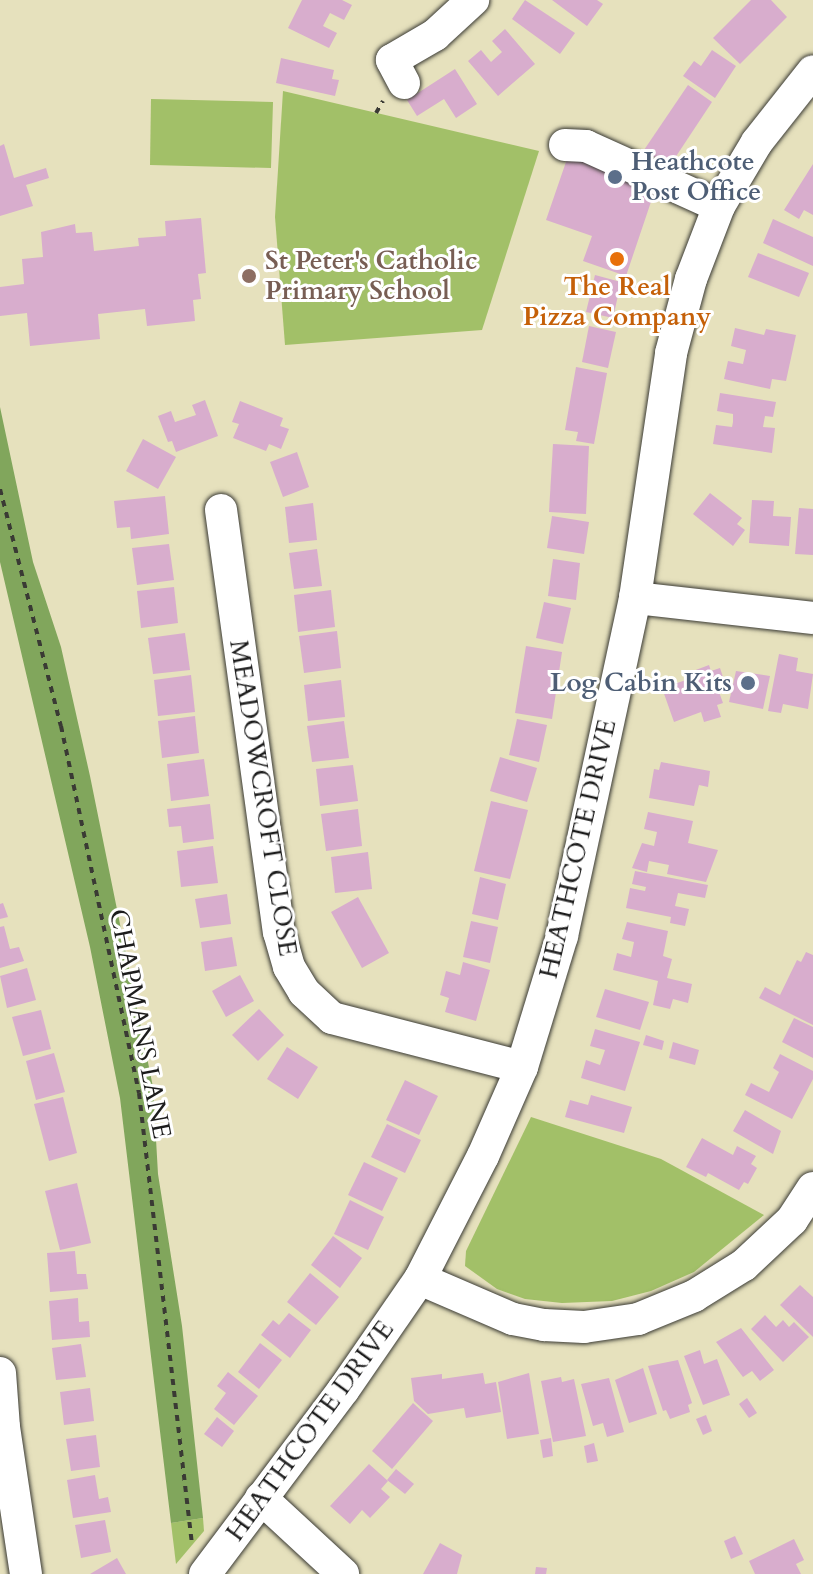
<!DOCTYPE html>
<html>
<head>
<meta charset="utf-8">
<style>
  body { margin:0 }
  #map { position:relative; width:813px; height:1574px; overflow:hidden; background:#e6e1bd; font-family:Cardo,serif }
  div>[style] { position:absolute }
  .green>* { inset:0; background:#a2c068 }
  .forest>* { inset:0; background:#81a65c }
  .building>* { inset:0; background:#d8adcd }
  .path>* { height:4px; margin-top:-2px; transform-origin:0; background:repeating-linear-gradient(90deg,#3a3a34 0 6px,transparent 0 12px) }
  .roads { filter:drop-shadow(0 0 2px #3a3a34) drop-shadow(0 0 2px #3a3a34) }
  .minor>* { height:32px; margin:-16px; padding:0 16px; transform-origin:16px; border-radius:16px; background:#fff }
  .dots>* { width:22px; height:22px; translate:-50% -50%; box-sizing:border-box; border:4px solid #fff; border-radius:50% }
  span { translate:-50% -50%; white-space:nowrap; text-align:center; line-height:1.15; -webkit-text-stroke:6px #fff; paint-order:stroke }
  .service-label { font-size:26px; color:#4e5e75; font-weight:700 }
  .left { translate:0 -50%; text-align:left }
  .right { translate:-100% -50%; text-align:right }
  .education-label { font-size:26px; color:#785e54; font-weight:700 }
  .food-label { font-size:26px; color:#c56008; font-weight:700 }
  .street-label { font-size:26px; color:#1c1c1c }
</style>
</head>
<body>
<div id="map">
  <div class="green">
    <i style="clip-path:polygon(283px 91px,539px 151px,482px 330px,285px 345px,275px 217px)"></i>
    <i style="clip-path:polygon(151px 99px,273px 102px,271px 168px,150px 165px)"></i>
    <i style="clip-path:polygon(531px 1117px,661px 1159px,764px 1215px,694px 1272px,651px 1291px,612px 1301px,562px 1303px,525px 1299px,497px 1289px,465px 1266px,466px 1251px)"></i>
    <i style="clip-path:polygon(203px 1518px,204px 1531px,176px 1564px,171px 1523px)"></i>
  </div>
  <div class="forest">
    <i style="clip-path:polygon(0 407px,33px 562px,61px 647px,90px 776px,153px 1087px,158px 1174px,182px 1326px,203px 1518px,171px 1523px,120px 1098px,90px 947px,0 562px)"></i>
  </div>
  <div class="building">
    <i style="clip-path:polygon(302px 0,342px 0,352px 5px,344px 20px,330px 13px,323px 26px,337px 33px,329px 48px,288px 28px)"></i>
    <i style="clip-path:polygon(525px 0,575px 33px,560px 54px,512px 19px)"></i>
    <i style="clip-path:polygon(552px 0,597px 0,603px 4px,587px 26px)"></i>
    <i style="clip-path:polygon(751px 0,771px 0,787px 17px,740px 64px,713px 38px)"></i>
    <i style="clip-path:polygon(505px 29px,535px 64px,498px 96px,468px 61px,481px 50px,491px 62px,502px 52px,492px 41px)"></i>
    <i style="clip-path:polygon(712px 50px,736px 66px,715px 98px,683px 76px,694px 61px,701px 66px)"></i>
    <i style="clip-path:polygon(281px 58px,334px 70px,332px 79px,339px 80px,335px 96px,276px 83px)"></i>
    <i style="clip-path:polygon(455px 69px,477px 104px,456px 118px,444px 99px,417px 116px,407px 100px)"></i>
    <i style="clip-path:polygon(688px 85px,712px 102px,669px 167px,644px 150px)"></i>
    <i style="clip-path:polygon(4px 144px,14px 178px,46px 168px,49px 178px,26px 185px,33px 206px,0 216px,0 146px)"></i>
    <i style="clip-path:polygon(582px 155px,658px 181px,626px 276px,583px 261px,592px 236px,546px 220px,567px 159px)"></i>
    <i style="clip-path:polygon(813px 164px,813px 215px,804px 210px,799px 219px,784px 210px)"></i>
    <i style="clip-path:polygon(201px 218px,206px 273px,198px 274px,201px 299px,193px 300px,195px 321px,147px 326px,145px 309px,98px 314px,100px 339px,30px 346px,27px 313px,0 316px,0 287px,24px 284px,22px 259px,43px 257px,41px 232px,75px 224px,76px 233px,92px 232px,94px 251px,139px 246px,138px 238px,166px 236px,165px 221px)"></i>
    <i style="clip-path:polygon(773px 219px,813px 237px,813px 266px,763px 243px)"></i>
    <i style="clip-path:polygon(758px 253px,809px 273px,799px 297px,748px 277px)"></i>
    <i style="clip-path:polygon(595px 275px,621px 282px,613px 318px,586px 312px)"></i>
    <i style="clip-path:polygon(589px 326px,616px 332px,608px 368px,582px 362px)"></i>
    <i style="clip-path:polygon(735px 328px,764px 335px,766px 329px,796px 335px,786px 381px,772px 379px,770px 389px,724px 379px,728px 361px,743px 364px,746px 350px,731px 346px)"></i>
    <i style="clip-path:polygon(576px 367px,607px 373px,594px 444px,576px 441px,578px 432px,565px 430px)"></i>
    <i style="clip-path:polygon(720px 393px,776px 402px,773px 417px,765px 416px,763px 427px,775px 428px,772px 453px,713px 444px,716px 425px,732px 427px,733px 422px,733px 414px,717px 411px)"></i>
    <i style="clip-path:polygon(205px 400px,218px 436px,176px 452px,172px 441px,168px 442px,158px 416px,171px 411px,175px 422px,196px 415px,192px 405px)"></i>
    <i style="clip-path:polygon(240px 401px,283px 418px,280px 426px,289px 429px,281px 449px,269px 444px,266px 451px,233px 438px,239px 424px,232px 422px)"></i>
    <i style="clip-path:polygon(143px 439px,176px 457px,158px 489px,126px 471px)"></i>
    <i style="clip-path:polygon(553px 444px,589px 446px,586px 514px,549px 512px)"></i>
    <i style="clip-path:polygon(297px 452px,309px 487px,283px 497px,270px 462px)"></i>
    <i style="clip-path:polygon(710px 493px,742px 518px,737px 524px,745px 530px,733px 546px,693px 514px)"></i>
    <i style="clip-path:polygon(165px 496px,169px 534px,131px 539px,130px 527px,117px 528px,114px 501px)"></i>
    <i style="clip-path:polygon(752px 500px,774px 501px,773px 516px,791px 517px,789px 546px,749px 543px)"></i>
    <i style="clip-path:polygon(313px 503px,317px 540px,289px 543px,285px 507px)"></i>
    <i style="clip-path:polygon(799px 508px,813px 509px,813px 555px,795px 554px)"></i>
    <i style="clip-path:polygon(552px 516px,589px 522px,584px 554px,547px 548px)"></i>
    <i style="clip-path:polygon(169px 544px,174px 580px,137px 585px,132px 548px)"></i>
    <i style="clip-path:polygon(317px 549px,322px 586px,294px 589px,289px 553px)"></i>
    <i style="clip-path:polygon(553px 559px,580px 563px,576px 600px,548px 596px)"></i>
    <i style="clip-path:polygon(174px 587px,178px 623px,141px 628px,137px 591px)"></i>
    <i style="clip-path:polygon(331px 590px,335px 627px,298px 632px,294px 595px)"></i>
    <i style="clip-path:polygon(544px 602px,571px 608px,563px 644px,536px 638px)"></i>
    <i style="clip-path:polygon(337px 631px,341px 668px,304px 673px,299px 636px)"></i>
    <i style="clip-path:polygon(185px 633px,190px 670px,153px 674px,148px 638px)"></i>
    <i style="clip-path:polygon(526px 646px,562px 652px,552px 719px,515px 713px)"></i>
    <i style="clip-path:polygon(779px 654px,798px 658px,796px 671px,813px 674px,808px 709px,783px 704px,781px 713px,768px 711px)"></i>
    <i style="clip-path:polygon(709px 665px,711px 671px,720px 668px,727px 689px,719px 692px,723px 703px,717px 705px,721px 717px,704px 722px,701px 712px,674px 722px,662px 688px,695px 677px,693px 671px)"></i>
    <i style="clip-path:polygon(736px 671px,770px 676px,763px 709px,729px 702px)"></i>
    <i style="clip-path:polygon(191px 675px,195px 712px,158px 716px,154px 680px)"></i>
    <i style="clip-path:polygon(341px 680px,345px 717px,308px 721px,304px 685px)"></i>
    <i style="clip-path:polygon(195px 716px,199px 753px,162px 758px,158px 721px)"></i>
    <i style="clip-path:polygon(517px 719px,547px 725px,539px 762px,509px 755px)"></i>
    <i style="clip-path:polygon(344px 721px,349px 758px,312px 762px,307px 726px)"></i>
    <i style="clip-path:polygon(500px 757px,537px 768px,527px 802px,490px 791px)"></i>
    <i style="clip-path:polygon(204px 759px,209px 796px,171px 801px,167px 764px)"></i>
    <i style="clip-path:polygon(661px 762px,710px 771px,708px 787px,699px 785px,694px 806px,649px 798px,654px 769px,659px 770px)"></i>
    <i style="clip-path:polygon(353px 765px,358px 801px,320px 806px,316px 769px)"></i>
    <i style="clip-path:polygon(491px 801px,528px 810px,510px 879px,474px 871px)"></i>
    <i style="clip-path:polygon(210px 804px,214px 839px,183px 843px,181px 826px,169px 827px,167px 809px)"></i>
    <i style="clip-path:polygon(358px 809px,362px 846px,326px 851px,321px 814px)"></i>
    <i style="clip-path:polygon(648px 812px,693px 821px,688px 843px,718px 850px,706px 882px,667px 874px,669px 865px,649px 861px,647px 872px,632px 868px,642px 843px,654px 846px,657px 832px,644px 829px)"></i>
    <i style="clip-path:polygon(213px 846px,218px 883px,181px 887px,177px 851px)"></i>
    <i style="clip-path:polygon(368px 852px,372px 889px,335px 893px,331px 857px)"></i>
    <i style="clip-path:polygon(635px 871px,708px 885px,705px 898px,678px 893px,675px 906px,689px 909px,685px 926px,670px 923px,671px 917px,626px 908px,630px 888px,645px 891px,646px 887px,632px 884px)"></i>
    <i style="clip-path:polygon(480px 877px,506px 884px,498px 920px,472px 914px)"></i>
    <i style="clip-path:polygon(227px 894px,231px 924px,200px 928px,195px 899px)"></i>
    <i style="clip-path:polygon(358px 897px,389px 953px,362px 968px,331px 912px)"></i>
    <i style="clip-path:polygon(3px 903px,8px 917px,0 919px,0 904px)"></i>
    <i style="clip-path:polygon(471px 921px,498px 927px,490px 963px,463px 957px)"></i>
    <i style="clip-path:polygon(627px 922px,668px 931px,663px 956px,672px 959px,667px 978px,692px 984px,688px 1003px,673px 999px,670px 1009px,653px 1005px,658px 981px,613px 970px,617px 953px,631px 957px,634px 942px,622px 939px)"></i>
    <i style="clip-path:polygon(4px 926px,10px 949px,19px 947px,24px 961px,0 968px,0 927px)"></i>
    <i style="clip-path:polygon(232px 937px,237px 966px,205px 971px,201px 942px)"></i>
    <i style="clip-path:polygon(806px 952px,813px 955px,813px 1025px,759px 998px,765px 987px,780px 995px,797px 960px,801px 962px)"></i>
    <i style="clip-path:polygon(463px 962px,490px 970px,476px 1021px,445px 1012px,449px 998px,440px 995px,446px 971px,460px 975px)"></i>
    <i style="clip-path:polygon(27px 968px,36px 1000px,7px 1008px,0 976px)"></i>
    <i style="clip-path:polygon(240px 975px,254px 1001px,226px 1017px,212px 991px)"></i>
    <i style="clip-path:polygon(605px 989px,649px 1002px,640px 1030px,596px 1017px)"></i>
    <i style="clip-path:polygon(259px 1009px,284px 1035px,258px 1061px,232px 1035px)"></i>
    <i style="clip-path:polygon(41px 1010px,51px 1049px,23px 1056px,12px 1017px)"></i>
    <i style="clip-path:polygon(794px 1018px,813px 1027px,813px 1058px,782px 1042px)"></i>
    <i style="clip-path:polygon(595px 1029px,640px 1042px,625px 1091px,581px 1078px,586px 1060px,600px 1065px,605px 1050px,590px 1046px)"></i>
    <i style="clip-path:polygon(646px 1035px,664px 1041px,662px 1050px,643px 1045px)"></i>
    <i style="clip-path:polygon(673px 1042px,699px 1050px,695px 1065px,669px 1058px)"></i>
    <i style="clip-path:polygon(287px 1047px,318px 1067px,298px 1099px,267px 1079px)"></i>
    <i style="clip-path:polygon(54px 1053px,65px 1092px,36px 1100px,26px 1061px)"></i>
    <i style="clip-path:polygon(780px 1054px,813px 1071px,813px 1079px,792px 1119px,745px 1095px,751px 1083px,769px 1092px,779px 1072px,773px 1068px)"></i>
    <i style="clip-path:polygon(405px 1080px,438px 1096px,419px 1135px,386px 1120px)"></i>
    <i style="clip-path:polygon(591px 1095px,632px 1107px,624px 1133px,565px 1117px,570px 1100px,588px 1105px)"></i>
    <i style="clip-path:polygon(63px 1097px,77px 1153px,49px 1161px,34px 1104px)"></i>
    <i style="clip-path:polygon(745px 1110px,781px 1131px,773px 1154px,733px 1131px)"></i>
    <i style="clip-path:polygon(387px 1124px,421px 1140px,405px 1173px,371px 1157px)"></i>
    <i style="clip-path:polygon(702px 1138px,733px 1155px,737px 1146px,756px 1156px,751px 1164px,757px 1168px,748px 1184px,744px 1182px,739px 1190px,708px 1173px,706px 1177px,686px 1167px)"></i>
    <i style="clip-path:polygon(364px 1162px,398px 1178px,382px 1211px,348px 1195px)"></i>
    <i style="clip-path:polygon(77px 1183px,91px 1243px,60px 1250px,45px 1191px)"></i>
    <i style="clip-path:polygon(350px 1200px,384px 1217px,368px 1250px,334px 1234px)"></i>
    <i style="clip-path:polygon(333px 1236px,362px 1258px,340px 1288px,311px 1265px)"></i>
    <i style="clip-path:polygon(75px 1251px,77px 1274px,86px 1274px,88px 1289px,50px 1292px,47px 1253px)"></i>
    <i style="clip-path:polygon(310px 1273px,339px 1297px,316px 1325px,287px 1302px)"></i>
    <i style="clip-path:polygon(800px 1285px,813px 1297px,813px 1337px,780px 1305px)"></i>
    <i style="clip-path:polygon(78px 1298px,79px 1322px,89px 1321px,90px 1337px,52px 1340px,49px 1301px)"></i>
    <i style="clip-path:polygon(289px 1313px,311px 1330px,290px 1358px,261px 1335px,273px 1320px,279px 1325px)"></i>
    <i style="clip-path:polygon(765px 1315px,776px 1327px,783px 1320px,789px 1327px,794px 1322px,809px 1337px,783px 1362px,751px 1329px)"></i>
    <i style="clip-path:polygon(741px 1328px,774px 1370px,760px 1381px,752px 1371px,743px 1377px,716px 1342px)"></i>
    <i style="clip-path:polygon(260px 1343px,282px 1360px,259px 1389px,238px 1372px)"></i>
    <i style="clip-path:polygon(81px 1344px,86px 1377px,56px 1380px,52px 1348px)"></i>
    <i style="clip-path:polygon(700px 1350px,704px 1364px,717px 1359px,730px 1395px,703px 1405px,684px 1356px)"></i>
    <i style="clip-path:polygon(678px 1360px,692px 1403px,688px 1405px,690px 1412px,670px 1419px,666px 1410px,663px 1411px,648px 1366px)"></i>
    <i style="clip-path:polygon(643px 1368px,657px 1414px,629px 1423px,615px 1380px)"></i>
    <i style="clip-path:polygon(228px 1372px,258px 1396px,234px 1425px,214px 1409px,226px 1393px,217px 1386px)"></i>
    <i style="clip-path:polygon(483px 1373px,485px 1384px,496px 1382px,501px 1412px,466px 1418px,464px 1408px,428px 1414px,414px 1401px,411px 1378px,442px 1374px,442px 1379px)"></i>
    <i style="clip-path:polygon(529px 1373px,539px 1434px,507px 1439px,498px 1382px)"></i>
    <i style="clip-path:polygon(561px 1377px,562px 1382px,574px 1379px,586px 1436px,553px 1442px,541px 1381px)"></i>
    <i style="clip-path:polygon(609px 1378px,624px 1432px,607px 1437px,603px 1423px,593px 1426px,581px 1384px)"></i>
    <i style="clip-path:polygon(90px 1388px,94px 1421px,64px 1425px,60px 1392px)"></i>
    <i style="clip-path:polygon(747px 1398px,757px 1413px,749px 1418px,739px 1404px)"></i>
    <i style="clip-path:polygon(413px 1403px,433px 1421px,392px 1469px,372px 1451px)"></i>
    <i style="clip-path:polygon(706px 1415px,712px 1431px,703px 1435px,696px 1419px)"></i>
    <i style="clip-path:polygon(217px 1417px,234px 1431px,222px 1447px,204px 1434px)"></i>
    <i style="clip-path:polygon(96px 1435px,100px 1467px,71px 1471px,66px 1439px)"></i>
    <i style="clip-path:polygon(551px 1438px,553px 1456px,543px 1458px,540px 1440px)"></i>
    <i style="clip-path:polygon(594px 1443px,598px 1461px,587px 1463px,584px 1446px)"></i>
    <i style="clip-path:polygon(369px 1464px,388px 1481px,381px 1489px,390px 1497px,370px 1518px,362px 1510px,350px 1524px,330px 1506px)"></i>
    <i style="clip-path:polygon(396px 1469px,414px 1484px,405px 1494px,387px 1480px)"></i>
    <i style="clip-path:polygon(95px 1475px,99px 1499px,108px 1497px,111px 1512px,73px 1518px,67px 1480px)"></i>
    <i style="clip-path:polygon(105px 1520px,111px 1552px,81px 1558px,75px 1525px)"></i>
    <i style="clip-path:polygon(735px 1536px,743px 1554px,731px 1559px,724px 1541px)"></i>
    <i style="clip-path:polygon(794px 1539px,804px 1560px,796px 1564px,801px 1574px,755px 1574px,749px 1561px)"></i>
    <i style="clip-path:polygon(440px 1543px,462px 1555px,457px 1574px,423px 1574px)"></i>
    <i style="clip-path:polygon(117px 1558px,126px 1574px,90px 1574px)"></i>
    <i style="clip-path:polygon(536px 1567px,547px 1568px,546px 1574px,535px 1574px)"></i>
  </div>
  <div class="path">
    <i style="left:376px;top:113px;width:14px;rotate:-60deg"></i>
    <i style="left:0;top:489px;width:245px;rotate:75.6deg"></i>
    <i style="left:61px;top:726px;width:375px;rotate:78deg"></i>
    <i style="left:139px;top:1093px;width:454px;rotate:83.3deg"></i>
  </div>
  <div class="roads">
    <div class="minor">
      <i style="left:404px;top:83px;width:26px;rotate:-118deg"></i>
      <i style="left:392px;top:60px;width:50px;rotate:-30.2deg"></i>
      <i style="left:435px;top:35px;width:52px;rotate:-42.6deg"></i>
      <i style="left:565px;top:145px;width:21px;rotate:3deg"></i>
      <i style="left:586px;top:146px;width:146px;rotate:24.3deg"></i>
      <i style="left:221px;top:510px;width:426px;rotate:82.2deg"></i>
      <i style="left:279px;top:932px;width:36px;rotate:74deg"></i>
      <i style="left:289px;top:967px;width:29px;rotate:59deg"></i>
      <i style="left:304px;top:992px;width:38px;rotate:43deg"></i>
      <i style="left:332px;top:1018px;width:196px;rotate:14.5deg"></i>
      <i style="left:635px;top:598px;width:179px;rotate:6.4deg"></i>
      <i style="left:420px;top:1279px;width:101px;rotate:23.3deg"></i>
      <i style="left:513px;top:1319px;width:32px;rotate:11deg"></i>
      <i style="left:544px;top:1325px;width:40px;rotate:2.9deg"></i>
      <i style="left:584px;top:1327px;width:55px;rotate:-8.4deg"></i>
      <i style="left:638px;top:1319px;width:61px;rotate:-22.3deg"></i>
      <i style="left:694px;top:1296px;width:59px;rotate:-31.8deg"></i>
      <i style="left:744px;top:1265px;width:66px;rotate:-43.2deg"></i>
      <i style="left:792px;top:1220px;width:38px;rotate:-57deg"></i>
      <i style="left:0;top:1373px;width:54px;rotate:85.8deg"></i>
      <i style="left:4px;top:1427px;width:149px;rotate:81.5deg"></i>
      <i style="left:261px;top:1498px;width:112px;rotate:42.8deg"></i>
      <i style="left:205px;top:1574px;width:231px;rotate:-53.1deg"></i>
      <i style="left:344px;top:1389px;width:134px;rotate:-55.4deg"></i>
      <i style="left:420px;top:1279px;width:138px;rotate:-62.9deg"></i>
      <i style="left:483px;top:1156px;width:97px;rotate:-66.3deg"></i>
      <i style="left:522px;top:1067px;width:137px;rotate:-73deg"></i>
      <i style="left:562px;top:936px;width:346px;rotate:-77.8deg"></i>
      <i style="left:635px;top:598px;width:248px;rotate:-81.6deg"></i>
      <i style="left:671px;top:353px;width:77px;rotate:-74.9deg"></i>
      <i style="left:691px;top:279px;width:78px;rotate:-69deg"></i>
      <i style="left:719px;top:206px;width:74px;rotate:-59.3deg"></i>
      <i style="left:757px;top:142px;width:90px;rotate:-51.7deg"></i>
    </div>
  </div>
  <div class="dots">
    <i style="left:615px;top:177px;background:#5c6f8a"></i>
    <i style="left:617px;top:259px;background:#e8710a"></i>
    <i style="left:249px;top:276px;background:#8d6e63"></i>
    <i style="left:748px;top:683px;background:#5c6f8a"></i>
  </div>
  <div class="service-label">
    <span class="left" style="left:631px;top:177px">Heathcote<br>Post Office</span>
    <span class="right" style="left:732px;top:683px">Log Cabin Kits</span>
  </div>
  <div class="education-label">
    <span class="left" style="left:265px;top:276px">St Peter's Catholic<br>Primary School</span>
  </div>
  <div class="food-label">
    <span style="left:617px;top:302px">The Real<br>Pizza Company</span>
  </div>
  <div class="street-label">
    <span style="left:263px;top:798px;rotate:81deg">MEADOWCROFT CLOSE</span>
    <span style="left:578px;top:849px;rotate:-77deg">HEATHCOTE DRIVE</span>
    <span style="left:140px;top:1024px;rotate:79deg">CHAPMANS LANE</span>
    <span style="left:310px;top:1431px;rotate:-54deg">HEATHCOTE DRIVE</span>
  </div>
</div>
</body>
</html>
